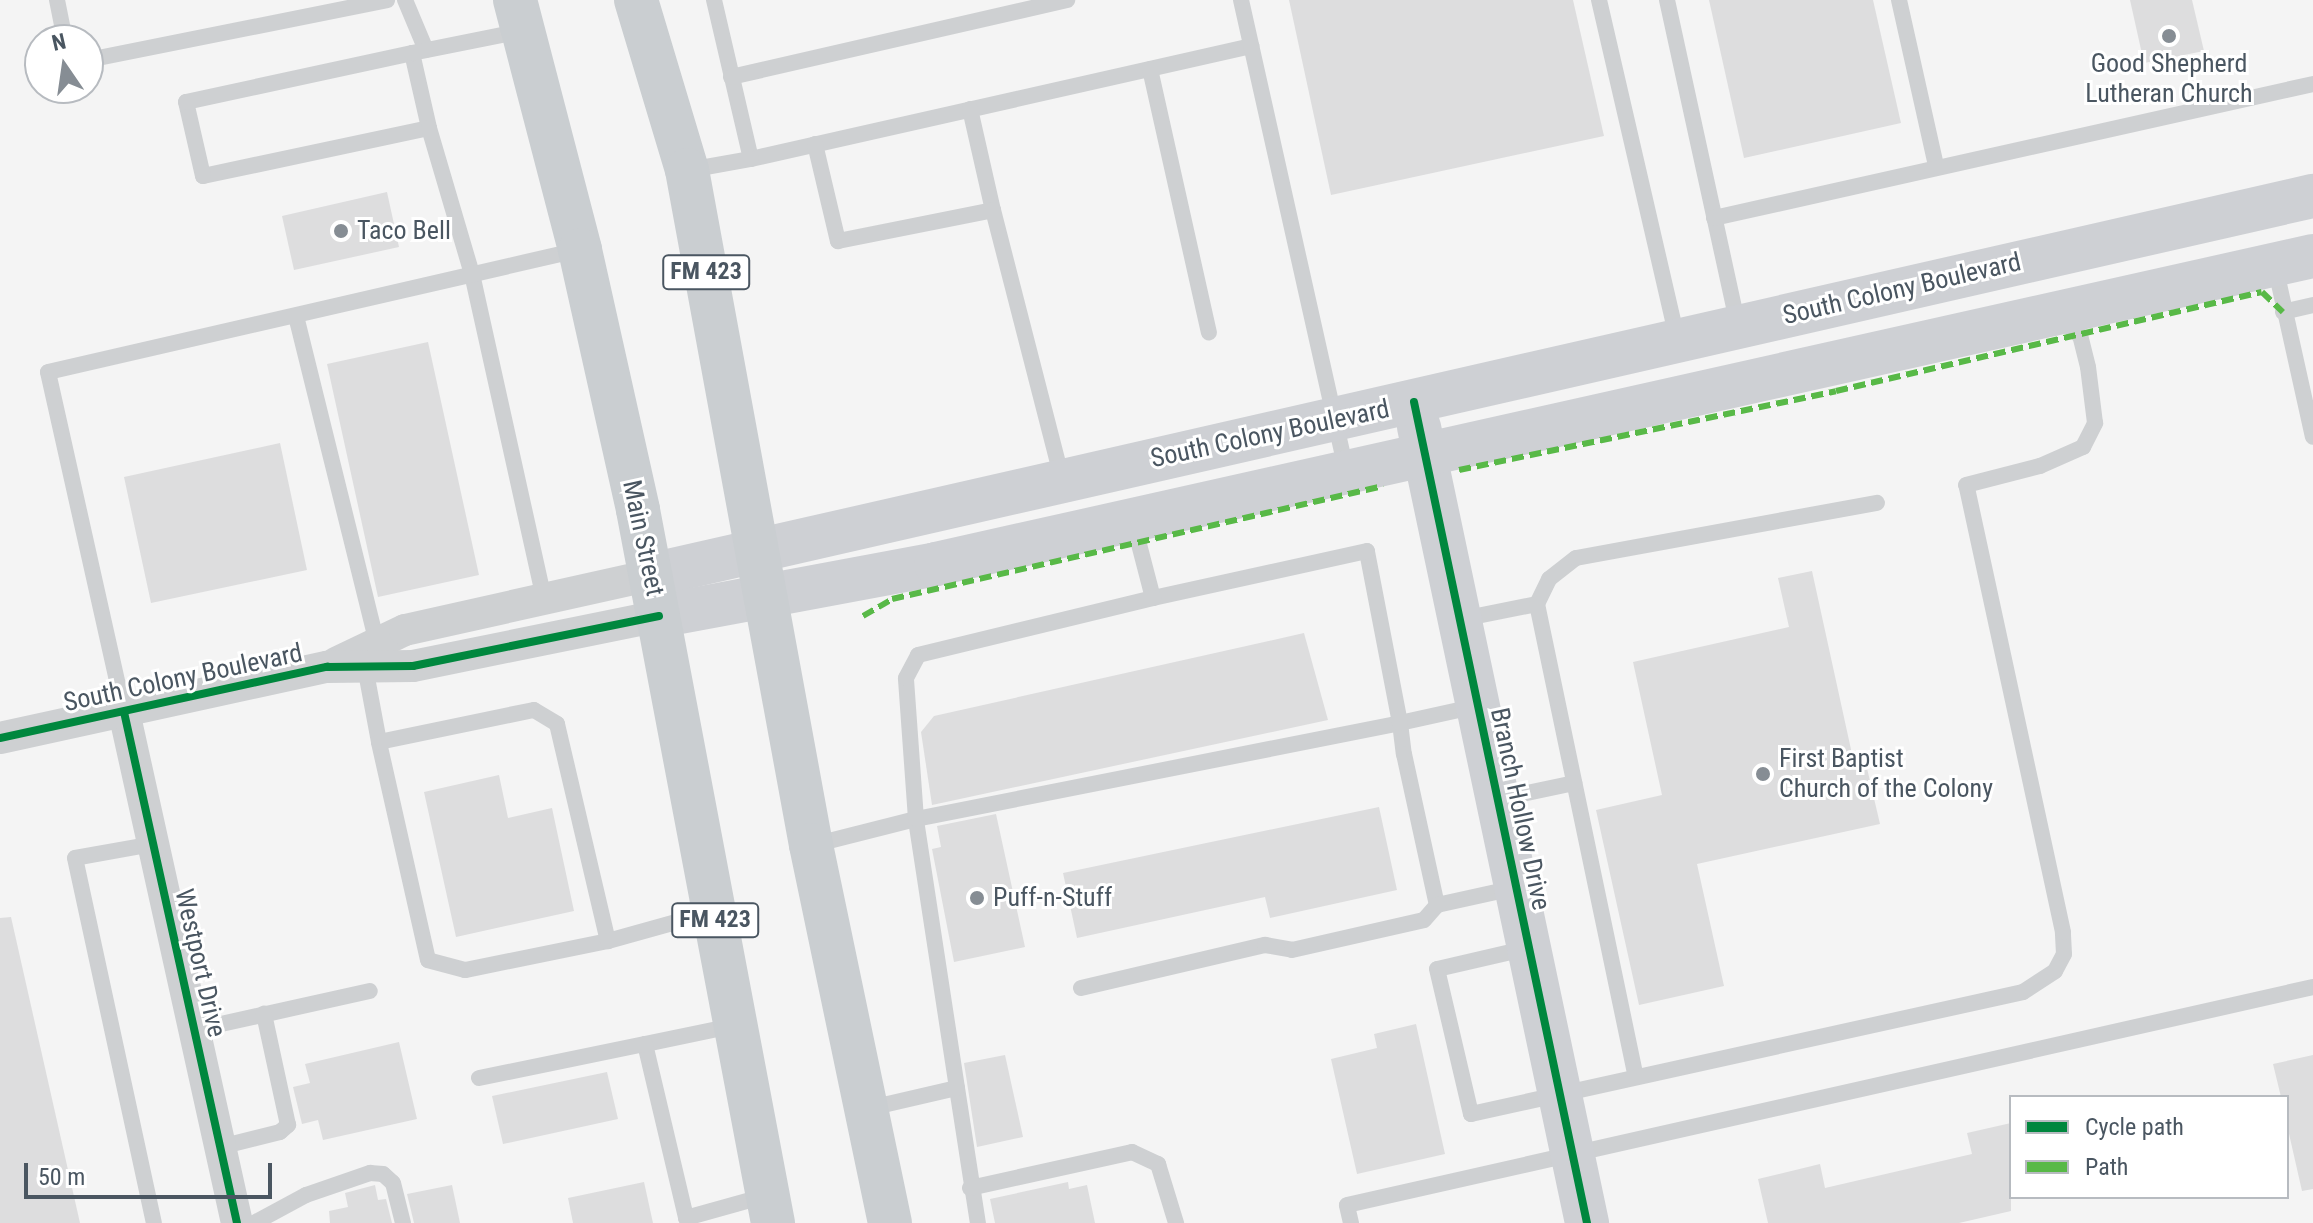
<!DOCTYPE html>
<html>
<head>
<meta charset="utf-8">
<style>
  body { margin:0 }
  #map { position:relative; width:2313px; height:1223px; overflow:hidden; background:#f4f4f4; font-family:"Roboto Condensed",sans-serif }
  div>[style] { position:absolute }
  .building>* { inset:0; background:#ddddde }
  .lane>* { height:16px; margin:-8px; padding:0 8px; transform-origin:8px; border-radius:8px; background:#ced0d2 }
  .street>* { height:32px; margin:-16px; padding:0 16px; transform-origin:16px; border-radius:16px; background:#ced0d2 }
  .secondary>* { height:44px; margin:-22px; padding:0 22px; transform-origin:22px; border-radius:22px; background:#ced0d4 }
  .primary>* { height:44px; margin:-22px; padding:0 22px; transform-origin:22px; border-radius:22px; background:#caced1 }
  .quiet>* { height:6px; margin-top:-3px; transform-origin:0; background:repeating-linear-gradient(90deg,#58b947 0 12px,transparent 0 18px) }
  .cycleway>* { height:8px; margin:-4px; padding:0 4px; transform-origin:4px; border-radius:4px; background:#00873e }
  .dots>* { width:22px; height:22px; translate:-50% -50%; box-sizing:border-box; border:4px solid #fff; border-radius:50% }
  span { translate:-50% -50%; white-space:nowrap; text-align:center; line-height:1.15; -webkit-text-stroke:6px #fff; paint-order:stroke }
  .shield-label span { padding:2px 6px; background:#fff; border:2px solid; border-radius:6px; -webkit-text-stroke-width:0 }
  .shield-label { font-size:24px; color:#4a5661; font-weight:700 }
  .poi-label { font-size:26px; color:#4a5661 }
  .left { translate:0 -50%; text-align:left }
  .street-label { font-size:26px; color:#4a5661 }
  .legend { position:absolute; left:2009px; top:1095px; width:280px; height:104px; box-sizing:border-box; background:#fff; border:2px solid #b7bbc0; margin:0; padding:10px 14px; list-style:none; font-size:24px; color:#4a5661 }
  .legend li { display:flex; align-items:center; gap:16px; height:40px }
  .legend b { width:40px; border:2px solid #b7bbc0 }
  .north { position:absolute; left:24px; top:24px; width:80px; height:80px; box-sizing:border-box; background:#fff; border:2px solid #b7bbc0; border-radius:50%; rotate:347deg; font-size:22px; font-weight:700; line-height:32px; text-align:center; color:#4a5661 }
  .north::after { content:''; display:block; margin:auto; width:28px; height:36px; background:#868d94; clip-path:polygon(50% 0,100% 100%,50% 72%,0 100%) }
  .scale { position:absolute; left:24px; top:1163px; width:248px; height:36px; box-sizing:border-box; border:4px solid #4a5661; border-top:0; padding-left:10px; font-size:24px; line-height:28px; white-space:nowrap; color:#4a5661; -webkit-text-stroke:6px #fff; paint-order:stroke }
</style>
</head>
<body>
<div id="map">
  <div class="building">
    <i style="clip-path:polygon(1289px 0,1573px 0,1604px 136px,1331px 195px)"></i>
    <i style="clip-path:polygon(1709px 0,1873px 0,1901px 123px,1744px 158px)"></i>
    <i style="clip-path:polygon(2130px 0,2192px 0,2204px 51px,2144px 63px)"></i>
    <i style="clip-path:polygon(387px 192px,399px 247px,294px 270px,282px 216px)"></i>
    <i style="clip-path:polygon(428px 342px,479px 575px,378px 597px,327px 364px)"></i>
    <i style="clip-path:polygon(280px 443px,307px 570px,151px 603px,124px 477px)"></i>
    <i style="clip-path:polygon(1812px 571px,1852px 754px,1863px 751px,1880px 824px,1697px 864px,1724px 986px,1639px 1005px,1596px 810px,1662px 795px,1633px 662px,1789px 627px,1778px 578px)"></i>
    <i style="clip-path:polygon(1304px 633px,1328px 720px,932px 805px,921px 732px,934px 716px)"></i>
    <i style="clip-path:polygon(499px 775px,508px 818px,552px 808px,574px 911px,456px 937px,424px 792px)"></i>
    <i style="clip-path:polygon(1379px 807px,1397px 890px,1270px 918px,1265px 897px,1077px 938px,1063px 873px)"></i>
    <i style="clip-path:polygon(996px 814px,1025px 947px,954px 962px,932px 849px,941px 847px,937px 826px)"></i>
    <i style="clip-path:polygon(11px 917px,80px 1223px,0 1223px,0 918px)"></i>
    <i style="clip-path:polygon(1416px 1024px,1445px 1154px,1357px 1174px,1331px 1059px,1377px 1048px,1374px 1034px)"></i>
    <i style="clip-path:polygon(399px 1042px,417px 1119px,323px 1140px,318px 1120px,302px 1124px,293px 1087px,310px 1083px,305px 1064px)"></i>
    <i style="clip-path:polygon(1005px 1055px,1023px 1137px,977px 1147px,964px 1063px)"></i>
    <i style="clip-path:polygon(2313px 1055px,2313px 1189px,2302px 1191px,2287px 1125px,2287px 1097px,2281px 1097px,2273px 1064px)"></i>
    <i style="clip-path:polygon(607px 1072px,618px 1119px,503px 1144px,492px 1096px)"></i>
    <i style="clip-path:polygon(2011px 1123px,2011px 1211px,1959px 1223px,1768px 1223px,1758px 1179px,1820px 1164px,1825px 1188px,1972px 1154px,1967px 1133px)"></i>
    <i style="clip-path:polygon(644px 1182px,653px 1223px,573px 1223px,568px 1198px)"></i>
    <i style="clip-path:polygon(1068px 1182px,1069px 1189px,1087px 1185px,1095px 1223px,995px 1223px,990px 1199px)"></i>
    <i style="clip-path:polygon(375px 1185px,378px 1200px,386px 1199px,392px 1223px,330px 1223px,329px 1211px,348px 1207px,345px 1193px)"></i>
    <i style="clip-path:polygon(452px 1185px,460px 1223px,414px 1223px,407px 1194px)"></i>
  </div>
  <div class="lane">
    <i style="left:57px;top:0;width:41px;rotate:78.7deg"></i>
    <i style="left:405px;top:0;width:54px;rotate:67.2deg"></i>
    <i style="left:714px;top:0;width:163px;rotate:76.9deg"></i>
    <i style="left:751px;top:159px;width:513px;rotate:-12.73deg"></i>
    <i style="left:1241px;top:0;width:483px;rotate:77.4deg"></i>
    <i style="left:1599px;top:0;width:347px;rotate:77deg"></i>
    <i style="left:1667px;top:0;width:333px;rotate:77.7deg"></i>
    <i style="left:1899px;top:0;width:169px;rotate:77.4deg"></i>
    <i style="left:412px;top:53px;width:77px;rotate:77.2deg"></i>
    <i style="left:429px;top:128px;width:231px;rotate:168deg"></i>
    <i style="left:203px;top:176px;width:76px;rotate:-102.9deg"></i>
    <i style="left:186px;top:102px;width:231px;rotate:-12.2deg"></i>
    <i style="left:412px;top:53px;width:112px;rotate:-11.3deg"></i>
    <i style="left:88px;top:60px;width:305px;rotate:-11.3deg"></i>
    <i style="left:1150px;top:69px;width:270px;rotate:77.4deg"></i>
    <i style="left:731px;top:77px;width:345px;rotate:-12.9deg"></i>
    <i style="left:970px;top:109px;width:104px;rotate:77.2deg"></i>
    <i style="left:429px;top:128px;width:152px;rotate:73.6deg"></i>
    <i style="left:472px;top:274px;width:333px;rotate:77.5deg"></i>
    <i style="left:815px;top:144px;width:100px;rotate:76.7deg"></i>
    <i style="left:838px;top:241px;width:158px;rotate:-11.3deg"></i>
    <i style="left:993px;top:210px;width:277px;rotate:75.6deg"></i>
    <i style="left:689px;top:170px;width:63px;rotate:-10.1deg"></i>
    <i style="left:1714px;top:218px;width:614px;rotate:-12.61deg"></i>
    <i style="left:2275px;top:266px;width:175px;rotate:77.5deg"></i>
    <i style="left:2283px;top:312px;width:31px;rotate:-13deg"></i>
    <i style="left:296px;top:316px;width:337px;rotate:76.1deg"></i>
    <i style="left:1537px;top:604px;width:28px;rotate:-64deg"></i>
    <i style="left:1549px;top:579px;width:34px;rotate:-38deg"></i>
    <i style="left:1576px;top:558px;width:306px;rotate:-10.4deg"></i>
    <i style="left:1462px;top:619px;width:76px;rotate:-11.3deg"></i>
    <i style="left:1537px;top:604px;width:482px;rotate:78.2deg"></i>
    <i style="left:365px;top:667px;width:76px;rotate:79.4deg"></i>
    <i style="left:1477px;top:706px;width:79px;rotate:167.6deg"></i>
    <i style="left:1400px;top:723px;width:31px;rotate:83deg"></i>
    <i style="left:1404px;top:754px;width:155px;rotate:77.7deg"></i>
    <i style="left:1437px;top:905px;width:79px;rotate:-12.4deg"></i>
    <i style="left:124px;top:712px;width:348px;rotate:-102.6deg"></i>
    <i style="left:48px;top:372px;width:544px;rotate:-12.96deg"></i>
    <i style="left:1499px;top:799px;width:77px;rotate:-12deg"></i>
    <i style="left:153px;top:844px;width:79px;rotate:169.8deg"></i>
    <i style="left:75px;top:858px;width:373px;rotate:77.8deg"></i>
    <i style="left:813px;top:845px;width:106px;rotate:-14.2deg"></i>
    <i style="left:916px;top:819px;width:493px;rotate:-11.2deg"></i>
    <i style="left:1400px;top:723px;width:175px;rotate:-100.9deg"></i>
    <i style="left:1367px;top:551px;width:219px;rotate:167.6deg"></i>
    <i style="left:1153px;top:598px;width:80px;rotate:-104.6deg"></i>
    <i style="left:608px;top:941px;width:146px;rotate:168.5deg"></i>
    <i style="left:465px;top:970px;width:38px;rotate:-165deg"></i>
    <i style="left:428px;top:960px;width:223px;rotate:-102.7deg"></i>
    <i style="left:379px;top:742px;width:158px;rotate:-11.7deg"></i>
    <i style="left:534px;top:710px;width:27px;rotate:31deg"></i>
    <i style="left:557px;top:724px;width:223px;rotate:76.8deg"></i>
    <i style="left:608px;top:941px;width:108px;rotate:-15.6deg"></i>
    <i style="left:1528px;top:948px;width:93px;rotate:167deg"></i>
    <i style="left:1437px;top:969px;width:149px;rotate:76.8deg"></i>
    <i style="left:1471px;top:1114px;width:565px;rotate:-12.46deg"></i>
    <i style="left:2023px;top:992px;width:38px;rotate:-33deg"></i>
    <i style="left:2055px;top:971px;width:19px;rotate:-62deg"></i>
    <i style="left:2064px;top:954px;width:22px;rotate:-93deg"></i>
    <i style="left:2063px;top:932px;width:457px;rotate:-102.2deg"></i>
    <i style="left:1966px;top:485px;width:76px;rotate:-14.4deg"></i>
    <i style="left:2040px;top:466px;width:47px;rotate:-23.8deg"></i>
    <i style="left:2083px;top:447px;width:27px;rotate:-63deg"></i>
    <i style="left:2095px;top:423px;width:56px;rotate:-97.1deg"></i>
    <i style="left:2088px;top:367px;width:32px;rotate:-104deg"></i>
    <i style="left:2080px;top:336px;width:28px;rotate:-138deg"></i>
    <i style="left:1081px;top:988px;width:189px;rotate:-13.2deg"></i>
    <i style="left:1265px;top:945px;width:27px;rotate:10deg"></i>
    <i style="left:1292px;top:950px;width:135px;rotate:-12.8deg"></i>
    <i style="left:1424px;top:920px;width:20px;rotate:-49deg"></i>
    <i style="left:732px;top:1026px;width:89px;rotate:168.3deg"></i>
    <i style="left:645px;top:1044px;width:179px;rotate:76.7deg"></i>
    <i style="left:686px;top:1218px;width:82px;rotate:-15.6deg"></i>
    <i style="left:194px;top:1030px;width:180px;rotate:-12.5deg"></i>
    <i style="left:479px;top:1078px;width:169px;rotate:-11.6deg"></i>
    <i style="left:957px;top:1088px;width:137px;rotate:81.2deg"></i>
    <i style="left:866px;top:1109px;width:93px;rotate:-13deg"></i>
    <i style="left:957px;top:1088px;width:272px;rotate:-98.7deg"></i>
    <i style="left:916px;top:819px;width:141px;rotate:-94.1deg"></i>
    <i style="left:906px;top:678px;width:26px;rotate:-62deg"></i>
    <i style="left:918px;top:655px;width:242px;rotate:-13.6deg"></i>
    <i style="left:220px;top:1147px;width:62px;rotate:-14deg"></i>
    <i style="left:280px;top:1132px;width:11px;rotate:-41deg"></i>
    <i style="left:288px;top:1125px;width:114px;rotate:-102.2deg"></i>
    <i style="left:970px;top:1188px;width:166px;rotate:-12.5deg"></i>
    <i style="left:1132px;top:1152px;width:29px;rotate:25deg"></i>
    <i style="left:1158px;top:1164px;width:62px;rotate:73deg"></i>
    <i style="left:254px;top:1223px;width:59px;rotate:-28.3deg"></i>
    <i style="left:306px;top:1195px;width:68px;rotate:-19deg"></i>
    <i style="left:370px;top:1173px;width:13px;rotate:4deg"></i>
    <i style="left:383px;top:1174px;width:13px;rotate:42deg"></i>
    <i style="left:393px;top:1183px;width:41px;rotate:76deg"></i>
    <i style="left:1351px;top:1223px;width:18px;rotate:-103deg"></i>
    <i style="left:1347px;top:1205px;width:990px;rotate:-12.72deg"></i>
  </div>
  <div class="street">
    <i style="left:336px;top:663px;width:76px;rotate:-25.6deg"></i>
    <i style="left:405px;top:630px;width:252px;rotate:-12.6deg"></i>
    <i style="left:124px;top:712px;width:523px;rotate:77.53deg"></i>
    <i style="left:0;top:738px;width:335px;rotate:-12.3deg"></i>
    <i style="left:327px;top:667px;width:86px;rotate:-0.7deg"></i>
    <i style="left:413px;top:666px;width:251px;rotate:-11.5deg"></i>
  </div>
  <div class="secondary">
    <i style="left:1419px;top:427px;width:814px;rotate:78.08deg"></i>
    <i style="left:651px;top:575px;width:1705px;rotate:-12.85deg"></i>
    <i style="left:659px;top:616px;width:282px;rotate:-10.6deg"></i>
    <i style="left:936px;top:564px;width:1411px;rotate:-12.61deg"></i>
  </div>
  <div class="primary">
    <i style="left:515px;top:0;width:258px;rotate:75.4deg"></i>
    <i style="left:580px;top:250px;width:266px;rotate:77.4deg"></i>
    <i style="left:638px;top:510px;width:726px;rotate:79.28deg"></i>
    <i style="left:636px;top:0;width:177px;rotate:73.3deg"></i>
    <i style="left:687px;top:170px;width:686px;rotate:79.59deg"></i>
    <i style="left:811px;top:845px;width:386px;rotate:78.2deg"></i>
  </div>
  <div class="quiet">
    <i style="left:1459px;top:470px;width:385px;rotate:-11.8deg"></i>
    <i style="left:1836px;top:391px;width:437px;rotate:-13.1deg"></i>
    <i style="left:2262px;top:292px;width:29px;rotate:44deg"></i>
    <i style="left:863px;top:616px;width:34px;rotate:-30deg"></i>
    <i style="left:892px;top:599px;width:504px;rotate:-12.96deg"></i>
  </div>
  <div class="cycleway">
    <i style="left:1414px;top:402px;width:839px;rotate:78.1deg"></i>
    <i style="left:124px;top:712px;width:523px;rotate:77.53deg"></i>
    <i style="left:0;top:738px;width:335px;rotate:-12.3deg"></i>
    <i style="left:327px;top:667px;width:86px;rotate:-0.7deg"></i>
    <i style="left:413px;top:666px;width:251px;rotate:-11.5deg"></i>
  </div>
  <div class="dots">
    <i style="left:2169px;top:36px;background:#868d94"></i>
    <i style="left:341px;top:231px;background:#868d94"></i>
    <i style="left:1763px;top:774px;background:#868d94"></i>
    <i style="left:977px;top:898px;background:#868d94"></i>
  </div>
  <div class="shield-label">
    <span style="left:706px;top:272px">FM 423</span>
    <span style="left:715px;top:920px">FM 423</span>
  </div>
  <div class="poi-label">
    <span style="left:2169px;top:79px">Good Shepherd<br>Lutheran Church</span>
    <span class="left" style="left:357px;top:231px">Taco Bell</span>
    <span class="left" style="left:1779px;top:774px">First Baptist<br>Church of the Colony</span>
    <span class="left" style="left:993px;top:898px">Puff-n-Stuff</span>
  </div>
  <div class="street-label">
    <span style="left:1902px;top:289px;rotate:-13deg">South Colony Boulevard</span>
    <span style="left:1270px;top:434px;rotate:-12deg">South Colony Boulevard</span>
    <span style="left:643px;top:538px;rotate:78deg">Main Street</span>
    <span style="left:183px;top:678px;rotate:-12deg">South Colony Boulevard</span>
    <span style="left:1520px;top:809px;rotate:78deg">Branch Hollow Drive</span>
    <span style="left:200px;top:963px;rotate:77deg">Westport Drive</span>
  </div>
  <ul class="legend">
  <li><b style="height:10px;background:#00873e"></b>Cycle path</li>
  <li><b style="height:10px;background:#58b947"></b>Path</li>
  </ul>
  <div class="north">N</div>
  <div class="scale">50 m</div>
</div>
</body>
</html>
